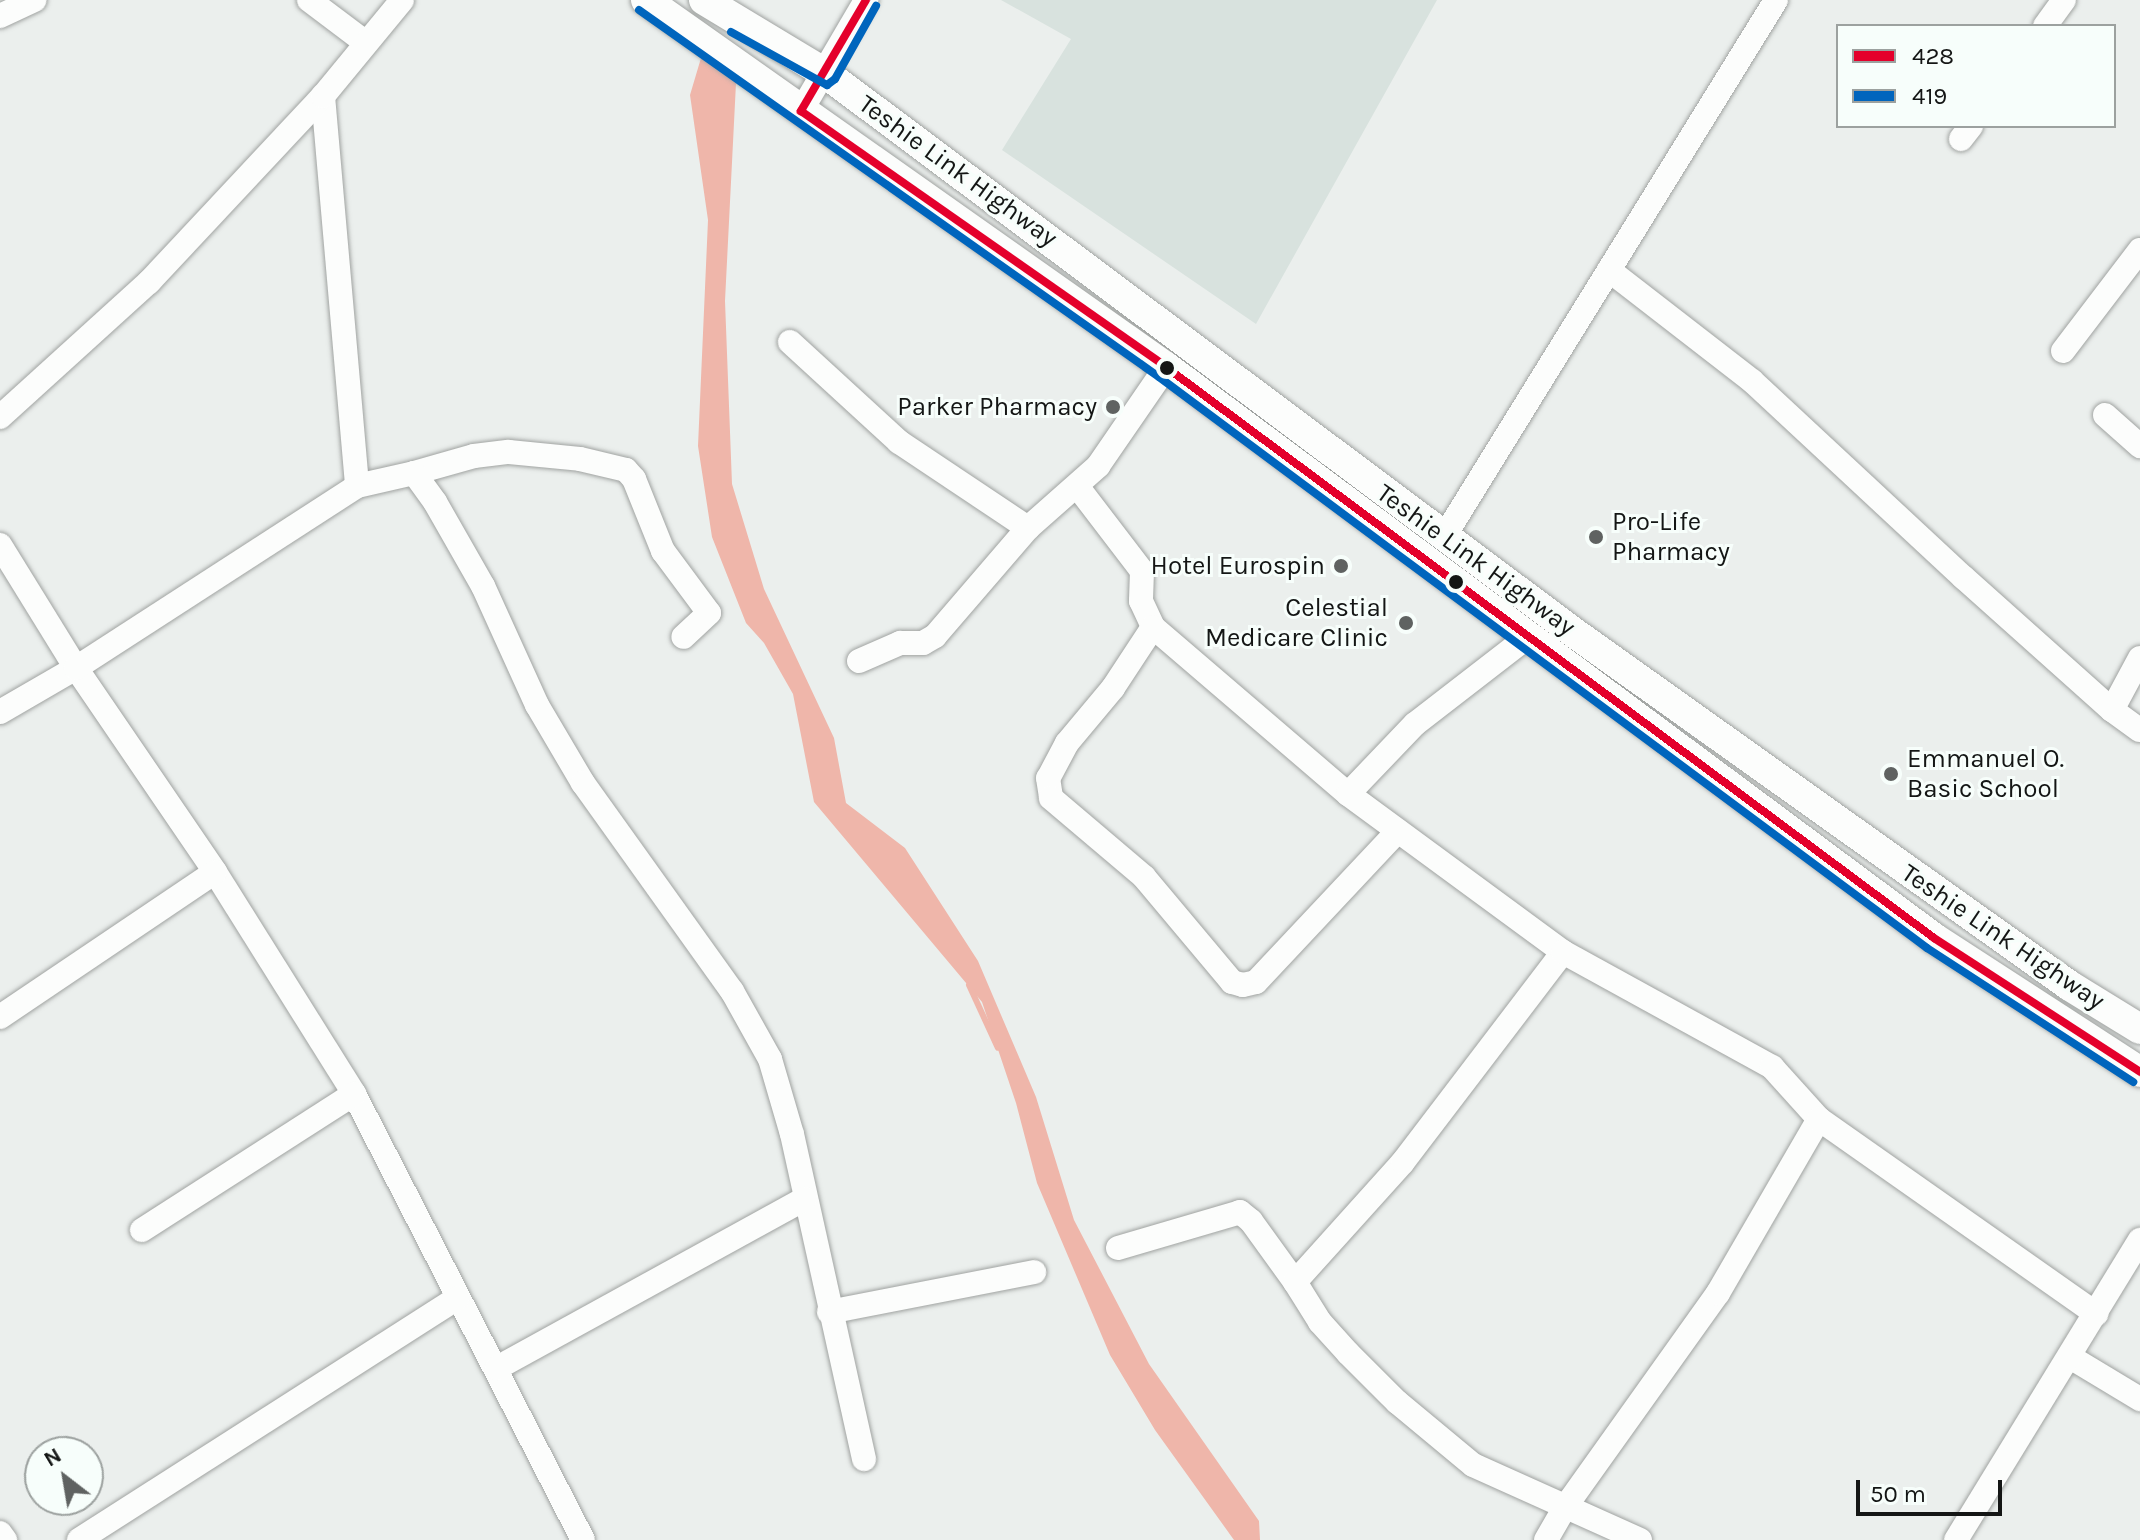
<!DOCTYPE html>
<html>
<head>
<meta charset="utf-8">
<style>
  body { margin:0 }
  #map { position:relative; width:2140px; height:1540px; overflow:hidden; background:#ebefed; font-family:Karla,sans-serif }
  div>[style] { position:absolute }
  .built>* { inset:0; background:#d8e2de }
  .water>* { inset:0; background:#efb6aa }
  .stream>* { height:6px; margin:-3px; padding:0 3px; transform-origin:3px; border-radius:3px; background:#efb6aa }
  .roads { filter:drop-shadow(0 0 2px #a0a3a1) drop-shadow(0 0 2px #a0a3a1) }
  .minor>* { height:24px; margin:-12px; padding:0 12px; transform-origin:12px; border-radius:12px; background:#fcfdfc }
  .major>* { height:30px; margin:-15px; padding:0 15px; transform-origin:15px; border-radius:15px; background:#fcfdfc }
  .bus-1>* { height:8px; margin:-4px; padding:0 4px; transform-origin:4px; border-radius:4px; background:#e4002b }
  .bus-2>* { height:8px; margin:-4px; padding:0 4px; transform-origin:4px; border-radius:4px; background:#0065bd }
  .dots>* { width:22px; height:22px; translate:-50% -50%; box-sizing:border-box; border:4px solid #f7fefb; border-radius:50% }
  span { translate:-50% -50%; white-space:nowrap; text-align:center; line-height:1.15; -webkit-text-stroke:6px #f7fefb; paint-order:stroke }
  .street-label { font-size:26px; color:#141615 }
  .poi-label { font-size:26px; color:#141615 }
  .right { translate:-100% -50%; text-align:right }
  .left { translate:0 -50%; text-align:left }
  .legend { position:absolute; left:1836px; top:24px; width:280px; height:104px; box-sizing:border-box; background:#f7fefb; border:2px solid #9ca19f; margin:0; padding:10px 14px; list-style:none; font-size:24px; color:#141615 }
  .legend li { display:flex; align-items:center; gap:16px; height:40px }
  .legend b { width:40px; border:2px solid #9ca19f }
  .north { position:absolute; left:24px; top:1436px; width:80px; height:80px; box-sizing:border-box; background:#f7fefb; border:2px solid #9ca19f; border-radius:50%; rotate:329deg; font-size:22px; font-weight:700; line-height:32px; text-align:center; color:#141615 }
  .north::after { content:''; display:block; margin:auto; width:28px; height:36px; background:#5f6261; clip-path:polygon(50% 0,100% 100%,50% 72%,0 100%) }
  .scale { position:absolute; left:1856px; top:1480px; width:146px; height:36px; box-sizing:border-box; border:4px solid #141615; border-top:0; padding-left:10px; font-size:24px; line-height:28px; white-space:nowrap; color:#141615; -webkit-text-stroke:6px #f7fefb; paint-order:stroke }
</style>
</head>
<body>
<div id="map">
  <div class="built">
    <i style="clip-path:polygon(1001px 0,1437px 0,1256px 324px,1002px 150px,1071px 39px)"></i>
  </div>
  <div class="water">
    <i style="clip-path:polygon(701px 58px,736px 83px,725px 301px,732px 484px,764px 589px,834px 738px,846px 803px,905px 848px,978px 961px,1036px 1097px,1074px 1220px,1149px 1364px,1259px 1521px,1260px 1540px,1234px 1540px,1155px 1430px,1110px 1355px,1037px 1183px,1016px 1103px,982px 1002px,814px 802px,793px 694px,764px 643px,746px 623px,712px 537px,698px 446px,708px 220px,690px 95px)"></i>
  </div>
  <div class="stream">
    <i style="left:969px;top:985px;width:69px;rotate:65.3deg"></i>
  </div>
  <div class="roads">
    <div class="minor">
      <i style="left:309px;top:0;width:71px;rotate:37deg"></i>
      <i style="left:0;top:16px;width:38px;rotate:-25deg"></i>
      <i style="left:2045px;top:26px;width:32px;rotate:-54deg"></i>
      <i style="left:323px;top:96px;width:391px;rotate:85deg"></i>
      <i style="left:801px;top:111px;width:129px;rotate:-59.6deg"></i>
      <i style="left:1961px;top:139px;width:16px;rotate:-52deg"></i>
      <i style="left:1609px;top:270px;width:181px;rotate:37.8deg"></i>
      <i style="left:1752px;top:381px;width:288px;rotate:42.9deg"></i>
      <i style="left:1963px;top:577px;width:200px;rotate:41.8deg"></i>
      <i style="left:2112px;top:710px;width:34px;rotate:36deg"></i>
      <i style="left:790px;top:342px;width:148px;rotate:42.5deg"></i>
      <i style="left:899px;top:442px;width:155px;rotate:33.7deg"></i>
      <i style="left:2063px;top:351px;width:127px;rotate:-52.7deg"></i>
      <i style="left:2105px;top:415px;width:47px;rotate:41.5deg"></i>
      <i style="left:0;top:417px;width:201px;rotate:-42.2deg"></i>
      <i style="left:149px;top:282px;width:255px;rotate:-46.9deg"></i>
      <i style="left:323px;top:96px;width:124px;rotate:-50.5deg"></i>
      <i style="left:414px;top:473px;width:62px;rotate:-15.8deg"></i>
      <i style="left:474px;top:456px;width:35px;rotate:-7deg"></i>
      <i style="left:509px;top:452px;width:71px;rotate:5.6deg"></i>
      <i style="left:580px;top:459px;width:47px;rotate:13.4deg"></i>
      <i style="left:626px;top:470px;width:12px;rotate:48deg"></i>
      <i style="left:634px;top:479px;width:78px;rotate:68.1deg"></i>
      <i style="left:663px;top:551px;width:77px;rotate:53.4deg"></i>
      <i style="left:709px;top:613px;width:35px;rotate:137deg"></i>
      <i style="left:1077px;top:486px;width:107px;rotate:52.6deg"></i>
      <i style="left:1142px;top:571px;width:30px;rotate:92deg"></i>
      <i style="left:1141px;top:601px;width:29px;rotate:65deg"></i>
      <i style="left:1153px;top:627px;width:257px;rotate:40.6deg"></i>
      <i style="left:1348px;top:794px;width:267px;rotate:36.3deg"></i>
      <i style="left:1444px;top:537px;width:631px;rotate:-58.27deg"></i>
      <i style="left:0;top:545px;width:145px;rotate:58.3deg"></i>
      <i style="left:76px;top:668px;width:247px;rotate:55.7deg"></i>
      <i style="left:215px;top:872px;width:262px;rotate:57.9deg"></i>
      <i style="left:354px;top:1094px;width:501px;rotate:62.82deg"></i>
      <i style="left:1153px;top:627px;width:73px;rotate:123.3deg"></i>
      <i style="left:1113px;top:688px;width:72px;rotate:129.9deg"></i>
      <i style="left:1067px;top:743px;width:40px;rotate:118deg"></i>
      <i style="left:1048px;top:778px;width:20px;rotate:81deg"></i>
      <i style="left:1051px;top:798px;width:122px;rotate:40.3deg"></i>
      <i style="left:1144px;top:877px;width:137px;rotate:50deg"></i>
      <i style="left:1232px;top:982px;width:11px;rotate:15deg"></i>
      <i style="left:1243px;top:985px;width:13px;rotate:-13deg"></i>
      <i style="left:1256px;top:982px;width:207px;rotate:-46.8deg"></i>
      <i style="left:859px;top:661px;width:45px;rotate:-23.7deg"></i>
      <i style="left:900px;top:643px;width:23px"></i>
      <i style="left:923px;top:643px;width:14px;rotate:-30deg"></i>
      <i style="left:935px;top:636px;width:143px;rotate:-49.3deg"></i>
      <i style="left:1028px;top:528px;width:94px;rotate:-41.5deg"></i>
      <i style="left:1098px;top:466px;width:120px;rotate:-55.5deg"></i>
      <i style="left:2112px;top:710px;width:59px;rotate:-61.7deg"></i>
      <i style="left:0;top:712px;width:88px;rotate:-30.1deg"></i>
      <i style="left:76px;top:668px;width:335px;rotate:-32.9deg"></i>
      <i style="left:357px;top:486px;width:58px;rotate:-12.8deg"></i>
      <i style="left:414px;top:473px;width:36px;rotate:54deg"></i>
      <i style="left:435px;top:502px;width:97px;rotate:60.3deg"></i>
      <i style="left:483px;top:586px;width:131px;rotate:65.6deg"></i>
      <i style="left:537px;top:705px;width:91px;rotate:59.5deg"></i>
      <i style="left:583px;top:783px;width:256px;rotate:54.4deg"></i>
      <i style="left:732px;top:991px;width:78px;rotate:60.8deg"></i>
      <i style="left:770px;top:1059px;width:78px;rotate:73.7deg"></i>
      <i style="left:792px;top:1134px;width:333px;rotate:77.5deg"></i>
      <i style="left:1348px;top:794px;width:97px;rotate:-46.3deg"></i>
      <i style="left:1415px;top:724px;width:145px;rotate:-37.7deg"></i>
      <i style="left:0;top:1017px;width:259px;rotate:-34deg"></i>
      <i style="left:142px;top:1230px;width:252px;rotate:-32.7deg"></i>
      <i style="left:1118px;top:1248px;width:127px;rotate:-16.4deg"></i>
      <i style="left:1240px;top:1212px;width:14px;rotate:39deg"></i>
      <i style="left:1251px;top:1221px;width:75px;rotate:54.2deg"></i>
      <i style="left:829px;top:1312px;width:209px;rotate:-11deg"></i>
      <i style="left:2070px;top:1357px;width:82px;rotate:31deg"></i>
      <i style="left:497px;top:1368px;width:351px;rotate:-28.8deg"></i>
      <i style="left:0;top:1533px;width:9px;rotate:54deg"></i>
      <i style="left:79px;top:1540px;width:449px;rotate:-32.6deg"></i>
      <i style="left:1546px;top:1540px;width:39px;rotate:-60deg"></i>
      <i style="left:1566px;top:1506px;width:262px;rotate:-54.5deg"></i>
      <i style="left:1718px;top:1293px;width:201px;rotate:-59.9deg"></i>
      <i style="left:1640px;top:1540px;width:183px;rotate:-155.8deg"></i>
      <i style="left:1473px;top:1465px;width:99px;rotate:-140.3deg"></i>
      <i style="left:1397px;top:1402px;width:69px;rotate:-135deg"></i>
      <i style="left:1348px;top:1353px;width:42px;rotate:-132.1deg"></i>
      <i style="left:1320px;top:1322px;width:47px;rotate:-122deg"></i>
      <i style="left:1295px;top:1282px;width:161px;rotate:-48deg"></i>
      <i style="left:1403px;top:1162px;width:264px;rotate:-52.7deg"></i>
      <i style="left:1563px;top:952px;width:239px;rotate:28.8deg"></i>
      <i style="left:1772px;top:1067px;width:70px;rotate:47.9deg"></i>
      <i style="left:1819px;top:1119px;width:339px;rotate:35.1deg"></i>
      <i style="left:1956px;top:1540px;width:352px;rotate:-58.5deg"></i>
    </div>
    <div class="major">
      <i style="left:646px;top:0;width:636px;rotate:35.21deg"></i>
      <i style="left:1166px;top:367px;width:957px;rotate:36.63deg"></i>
      <i style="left:1934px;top:938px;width:246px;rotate:33deg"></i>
      <i style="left:704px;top:0;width:141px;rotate:31.1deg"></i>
      <i style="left:825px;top:73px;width:934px;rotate:36.77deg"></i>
      <i style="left:1573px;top:632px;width:610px;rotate:35.46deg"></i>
      <i style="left:2070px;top:986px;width:82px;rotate:31.6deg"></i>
    </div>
  </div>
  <div class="bus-1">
    <i style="left:866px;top:0;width:129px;rotate:120.4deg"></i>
    <i style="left:801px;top:111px;width:446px;rotate:35deg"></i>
    <i style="left:1166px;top:367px;width:957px;rotate:36.63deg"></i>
    <i style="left:1934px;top:938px;width:246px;rotate:33deg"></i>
  </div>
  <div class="bus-2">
    <i style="left:639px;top:10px;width:636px;rotate:35.21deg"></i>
    <i style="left:1159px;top:377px;width:957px;rotate:36.63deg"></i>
    <i style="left:1927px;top:948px;width:246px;rotate:33deg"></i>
    <i style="left:731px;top:32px;width:110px;rotate:28.9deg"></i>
    <i style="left:827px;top:85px;width:10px;rotate:-37deg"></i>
    <i style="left:835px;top:79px;width:84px;rotate:-60.7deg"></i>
  </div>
  <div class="dots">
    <i style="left:1167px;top:368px;background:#141615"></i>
    <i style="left:1113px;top:407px;background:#5f6261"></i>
    <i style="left:1596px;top:537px;background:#5f6261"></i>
    <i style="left:1341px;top:566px;background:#5f6261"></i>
    <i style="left:1456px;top:582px;background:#141615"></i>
    <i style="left:1406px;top:623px;background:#5f6261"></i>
    <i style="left:1891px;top:774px;background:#5f6261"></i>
  </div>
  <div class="street-label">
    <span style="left:958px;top:171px;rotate:36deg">Teshie Link Highway</span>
    <span style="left:1476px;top:560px;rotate:36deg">Teshie Link Highway</span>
    <span style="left:2003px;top:937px;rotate:34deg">Teshie Link Highway</span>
  </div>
  <div class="poi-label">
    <span class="right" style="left:1097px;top:407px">Parker Pharmacy</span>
    <span class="left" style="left:1612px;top:537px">Pro-Life<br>Pharmacy</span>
    <span class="right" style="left:1325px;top:566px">Hotel Eurospin</span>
    <span class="right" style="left:1388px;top:623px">Celestial<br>Medicare Clinic</span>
    <span class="left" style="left:1907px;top:774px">Emmanuel O.<br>Basic School</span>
  </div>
  <ul class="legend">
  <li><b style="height:10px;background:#e4002b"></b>428</li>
  <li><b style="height:10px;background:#0065bd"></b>419</li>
  </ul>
  <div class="north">N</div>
  <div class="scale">50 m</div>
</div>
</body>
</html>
